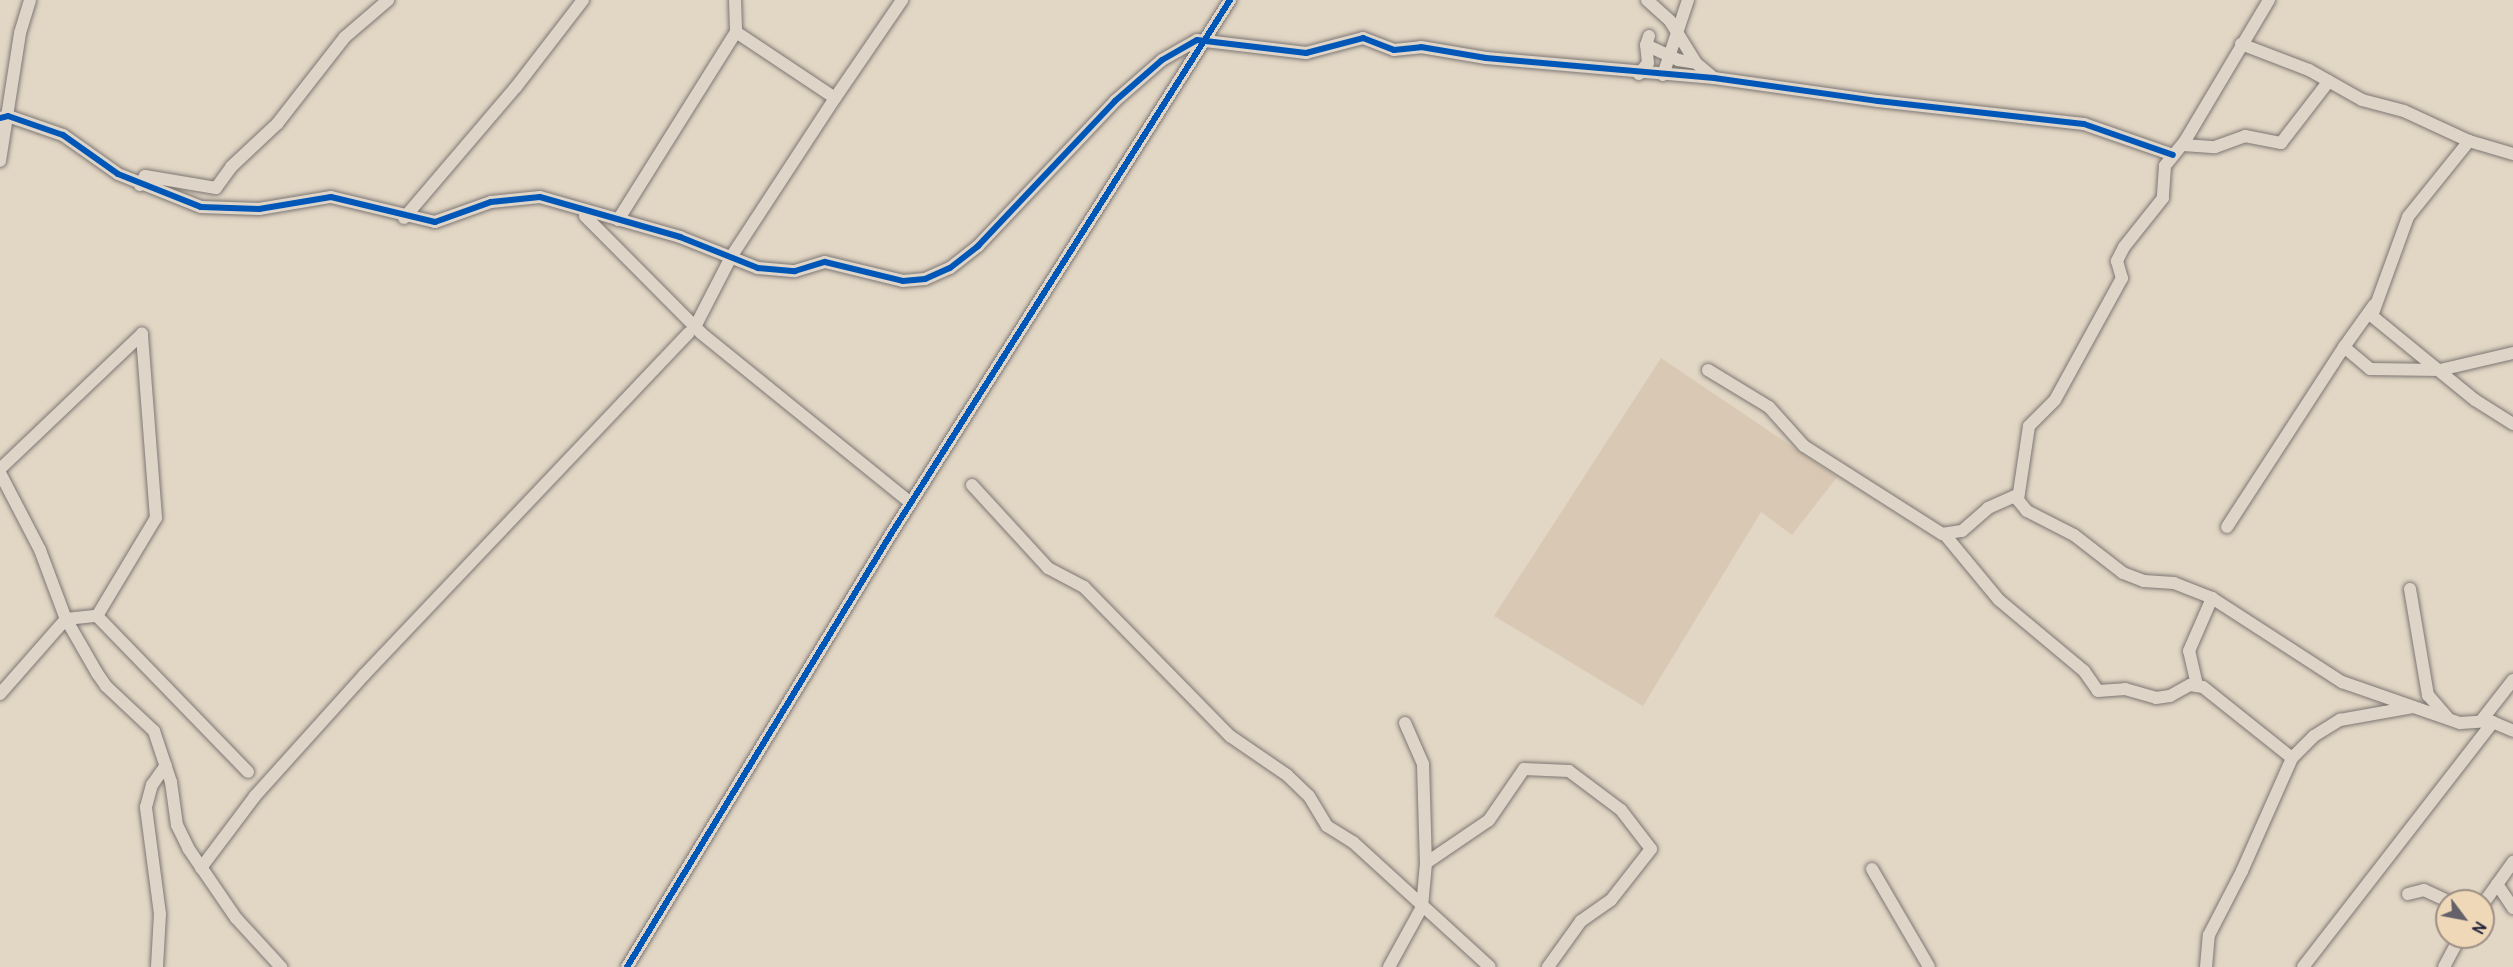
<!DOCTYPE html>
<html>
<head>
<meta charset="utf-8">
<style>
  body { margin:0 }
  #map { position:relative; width:2513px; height:967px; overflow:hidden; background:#e2d6c4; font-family:Pangolin,sans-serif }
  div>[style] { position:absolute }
  .built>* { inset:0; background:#d9c8b3 }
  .roads { filter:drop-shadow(0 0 2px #7d7774) drop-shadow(0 0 2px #7d7774) }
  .street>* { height:12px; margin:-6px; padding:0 6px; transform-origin:6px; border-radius:6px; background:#ded5c8 }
  .cycleway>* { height:6px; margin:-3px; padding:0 3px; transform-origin:3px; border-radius:3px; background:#0057b8 }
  span { translate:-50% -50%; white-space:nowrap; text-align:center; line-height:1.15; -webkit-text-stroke:6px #efd8b7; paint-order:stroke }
  .north { position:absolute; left:2435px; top:889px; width:60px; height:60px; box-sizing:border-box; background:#efd8b7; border:2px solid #9d8f85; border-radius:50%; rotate:122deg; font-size:16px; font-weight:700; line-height:24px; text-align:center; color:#22223b }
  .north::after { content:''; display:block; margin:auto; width:21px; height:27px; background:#65616b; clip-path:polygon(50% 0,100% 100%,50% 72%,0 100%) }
</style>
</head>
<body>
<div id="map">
  <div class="built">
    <i style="clip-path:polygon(1661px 358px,1837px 477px,1792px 535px,1761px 512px,1643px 706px,1494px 616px)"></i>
  </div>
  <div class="roads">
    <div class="street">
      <i style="left:735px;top:0;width:32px;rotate:88deg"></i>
      <i style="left:736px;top:32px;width:119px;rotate:33.7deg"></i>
      <i style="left:835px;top:98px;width:119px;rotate:-55.6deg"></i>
      <i style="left:1647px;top:0;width:31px;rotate:42deg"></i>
      <i style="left:1670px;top:21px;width:49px;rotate:58.2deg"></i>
      <i style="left:2269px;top:0;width:164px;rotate:120.8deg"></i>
      <i style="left:2185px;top:141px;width:32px;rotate:129deg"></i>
      <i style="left:2165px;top:166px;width:32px;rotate:94deg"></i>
      <i style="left:2163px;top:198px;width:63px;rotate:128.5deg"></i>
      <i style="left:2124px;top:247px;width:16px;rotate:117deg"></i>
      <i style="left:2117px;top:261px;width:18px;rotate:74deg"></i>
      <i style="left:2122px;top:278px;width:139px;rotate:118.8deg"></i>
      <i style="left:2055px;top:400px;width:37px;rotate:135deg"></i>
      <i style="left:2029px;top:426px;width:75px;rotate:98.5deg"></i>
      <i style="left:2018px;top:500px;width:14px;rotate:51deg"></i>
      <i style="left:2027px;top:511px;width:53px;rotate:27.1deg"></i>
      <i style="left:2074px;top:535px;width:62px;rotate:37.8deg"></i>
      <i style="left:2123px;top:573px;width:22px;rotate:21deg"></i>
      <i style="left:2144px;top:581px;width:30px;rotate:4deg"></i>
      <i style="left:2174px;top:583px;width:41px;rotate:21.5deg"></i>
      <i style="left:2212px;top:598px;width:155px;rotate:32.9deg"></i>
      <i style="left:2342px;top:682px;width:125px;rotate:19.2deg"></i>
      <i style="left:2460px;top:723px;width:30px;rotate:-4deg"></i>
      <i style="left:2490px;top:721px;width:25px;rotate:23deg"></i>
      <i style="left:1649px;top:36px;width:9px;rotate:108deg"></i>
      <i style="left:1646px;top:45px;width:35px;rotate:25deg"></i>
      <i style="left:1678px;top:60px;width:18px;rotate:9deg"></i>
      <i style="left:1696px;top:63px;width:23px;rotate:40deg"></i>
      <i style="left:2241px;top:44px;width:73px;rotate:20.9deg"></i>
      <i style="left:2309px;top:70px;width:61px;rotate:29.5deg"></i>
      <i style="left:2362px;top:100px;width:43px;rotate:14.7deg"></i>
      <i style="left:2404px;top:111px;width:72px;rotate:24.8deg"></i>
      <i style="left:2469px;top:141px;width:46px;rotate:16.5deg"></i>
      <i style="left:1639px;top:74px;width:14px;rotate:-51deg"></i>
      <i style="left:1648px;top:63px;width:18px;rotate:-96deg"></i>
      <i style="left:1663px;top:75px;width:79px;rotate:-71.6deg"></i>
      <i style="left:0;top:118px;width:8px;rotate:-14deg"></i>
      <i style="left:8px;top:116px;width:58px;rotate:19.1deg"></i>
      <i style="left:63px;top:135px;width:67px;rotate:35.3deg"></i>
      <i style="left:118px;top:174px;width:89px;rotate:21.7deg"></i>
      <i style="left:201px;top:207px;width:58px;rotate:2deg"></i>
      <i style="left:259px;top:209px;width:73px;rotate:-9.5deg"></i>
      <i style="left:331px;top:197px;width:107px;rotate:13.5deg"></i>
      <i style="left:435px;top:222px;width:59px;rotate:-19.7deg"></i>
      <i style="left:491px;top:202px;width:49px;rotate:-5.8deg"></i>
      <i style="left:540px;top:197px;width:146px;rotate:15.9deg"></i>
      <i style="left:680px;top:237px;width:84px;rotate:21.7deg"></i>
      <i style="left:758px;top:268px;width:37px;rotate:5deg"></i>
      <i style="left:795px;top:271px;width:31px;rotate:-17deg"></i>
      <i style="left:825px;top:262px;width:80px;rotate:13.7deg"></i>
      <i style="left:903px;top:281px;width:22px;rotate:-5deg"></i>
      <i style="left:925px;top:279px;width:27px;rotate:-24deg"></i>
      <i style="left:950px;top:268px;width:36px;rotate:-38deg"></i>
      <i style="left:978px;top:246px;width:199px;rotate:-46.6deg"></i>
      <i style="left:1115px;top:101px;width:62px;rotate:-41.1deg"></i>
      <i style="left:1162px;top:60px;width:40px;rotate:-29.7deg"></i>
      <i style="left:1197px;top:40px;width:110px;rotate:6.8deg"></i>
      <i style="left:1306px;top:53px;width:59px;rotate:-14.7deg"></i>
      <i style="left:1363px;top:38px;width:33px;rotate:21deg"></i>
      <i style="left:1394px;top:50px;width:27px;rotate:-6deg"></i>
      <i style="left:1421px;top:47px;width:66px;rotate:9.6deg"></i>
      <i style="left:1486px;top:58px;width:229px;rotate:5deg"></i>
      <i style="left:1714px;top:78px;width:166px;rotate:8deg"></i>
      <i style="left:1878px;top:101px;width:207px;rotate:6.4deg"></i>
      <i style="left:2084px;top:124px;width:94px;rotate:19.2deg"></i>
      <i style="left:2469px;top:141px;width:97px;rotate:128.8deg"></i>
      <i style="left:2408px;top:217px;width:105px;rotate:110deg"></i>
      <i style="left:2372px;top:316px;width:133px;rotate:39.2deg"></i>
      <i style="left:2475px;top:400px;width:45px;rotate:32.3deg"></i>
      <i style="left:2183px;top:145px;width:32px;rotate:4deg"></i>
      <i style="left:2215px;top:147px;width:32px;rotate:-20deg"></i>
      <i style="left:2245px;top:136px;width:37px;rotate:11deg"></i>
      <i style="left:2281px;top:143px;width:78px;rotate:-52.3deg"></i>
      <i style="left:0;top:161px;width:130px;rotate:-81.1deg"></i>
      <i style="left:20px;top:33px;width:34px;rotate:-73deg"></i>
      <i style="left:140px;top:185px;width:10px;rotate:-61deg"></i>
      <i style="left:145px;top:176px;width:72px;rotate:9.6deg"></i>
      <i style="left:216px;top:188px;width:26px;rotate:-54deg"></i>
      <i style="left:231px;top:167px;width:63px;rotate:-43.1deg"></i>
      <i style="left:277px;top:124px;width:110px;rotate:-52deg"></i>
      <i style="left:345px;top:37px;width:57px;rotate:-40.7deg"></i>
      <i style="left:585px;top:216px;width:165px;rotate:45.2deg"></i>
      <i style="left:701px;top:333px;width:265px;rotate:39deg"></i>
      <i style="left:404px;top:218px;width:172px;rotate:-49.5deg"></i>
      <i style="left:516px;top:87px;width:110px;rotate:-52.4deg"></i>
      <i style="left:618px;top:220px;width:222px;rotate:-57.9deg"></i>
      <i style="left:2374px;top:305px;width:52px;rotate:125.5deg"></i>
      <i style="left:2344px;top:347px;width:34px;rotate:40deg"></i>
      <i style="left:2370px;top:369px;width:70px;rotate:0.8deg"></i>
      <i style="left:2440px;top:370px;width:75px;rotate:-13.1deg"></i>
      <i style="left:695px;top:327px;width:79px;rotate:-62.8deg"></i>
      <i style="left:731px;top:257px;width:190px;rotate:-56.8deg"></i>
      <i style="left:1708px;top:370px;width:71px;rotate:31.2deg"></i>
      <i style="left:1769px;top:407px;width:52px;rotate:48.1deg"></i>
      <i style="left:1804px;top:446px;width:164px;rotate:32.5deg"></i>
      <i style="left:1942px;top:534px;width:20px;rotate:-9deg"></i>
      <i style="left:1962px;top:531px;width:35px;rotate:-41deg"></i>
      <i style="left:1988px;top:508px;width:32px;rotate:-24deg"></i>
      <i style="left:0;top:469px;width:196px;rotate:-43.6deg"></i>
      <i style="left:0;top:473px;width:87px;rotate:62.5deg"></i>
      <i style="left:40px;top:550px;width:74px;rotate:69.4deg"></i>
      <i style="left:66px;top:619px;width:62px;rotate:60.1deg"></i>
      <i style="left:97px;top:673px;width:16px;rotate:55deg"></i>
      <i style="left:106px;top:686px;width:66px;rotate:43.2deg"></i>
      <i style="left:154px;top:731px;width:54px;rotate:71.6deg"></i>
      <i style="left:171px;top:782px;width:43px;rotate:82.1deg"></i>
      <i style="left:177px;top:825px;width:25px;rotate:64deg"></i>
      <i style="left:188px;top:848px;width:85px;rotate:55.6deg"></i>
      <i style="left:236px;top:918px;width:67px;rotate:47.4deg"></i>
      <i style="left:972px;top:485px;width:113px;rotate:47.5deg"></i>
      <i style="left:1048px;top:568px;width:41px;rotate:27.8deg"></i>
      <i style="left:1084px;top:587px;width:209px;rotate:45.6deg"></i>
      <i style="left:1230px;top:736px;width:69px;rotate:34.4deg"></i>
      <i style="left:1287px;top:775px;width:30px;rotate:44deg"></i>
      <i style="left:1309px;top:796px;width:35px;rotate:59deg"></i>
      <i style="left:1327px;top:826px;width:31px;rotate:32deg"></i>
      <i style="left:1353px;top:842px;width:185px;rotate:42.4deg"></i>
      <i style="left:2227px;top:527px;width:215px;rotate:-57deg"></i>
      <i style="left:1946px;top:536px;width:83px;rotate:50.4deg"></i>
      <i style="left:1999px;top:600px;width:111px;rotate:39.9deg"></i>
      <i style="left:2084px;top:671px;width:24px;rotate:55deg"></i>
      <i style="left:2098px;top:691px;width:27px;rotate:-4deg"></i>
      <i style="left:2125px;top:689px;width:32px;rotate:16deg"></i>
      <i style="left:2156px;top:698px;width:14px;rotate:-8deg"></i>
      <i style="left:2170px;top:696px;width:23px;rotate:-29deg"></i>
      <i style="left:2190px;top:685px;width:13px;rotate:9deg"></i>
      <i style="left:2203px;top:687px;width:114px;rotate:38.6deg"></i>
      <i style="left:2410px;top:589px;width:108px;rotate:80.4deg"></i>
      <i style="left:2428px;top:695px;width:29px;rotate:49deg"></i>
      <i style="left:97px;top:616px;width:217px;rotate:45.9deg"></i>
      <i style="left:2197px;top:685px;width:35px;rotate:-103deg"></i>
      <i style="left:2189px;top:651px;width:58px;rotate:-66.5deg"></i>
      <i style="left:0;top:694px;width:100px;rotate:-48.7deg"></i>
      <i style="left:66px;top:619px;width:31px;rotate:-6deg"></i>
      <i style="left:97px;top:616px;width:114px;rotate:-59deg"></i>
      <i style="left:156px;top:518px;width:185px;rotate:-94.4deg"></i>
      <i style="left:2481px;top:721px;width:52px;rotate:-52deg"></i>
      <i style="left:1405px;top:723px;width:45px;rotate:66.3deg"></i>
      <i style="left:1423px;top:764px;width:99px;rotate:88.3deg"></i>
      <i style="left:1426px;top:863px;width:76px;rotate:-34.3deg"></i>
      <i style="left:1489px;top:820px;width:62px;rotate:-55.5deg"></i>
      <i style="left:1524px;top:769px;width:45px;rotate:2.5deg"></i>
      <i style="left:1569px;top:771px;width:65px;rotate:36.9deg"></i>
      <i style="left:1621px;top:810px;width:49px;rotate:52.4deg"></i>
      <i style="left:1651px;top:849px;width:65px;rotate:128.1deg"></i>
      <i style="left:1611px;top:900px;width:37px;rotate:145deg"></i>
      <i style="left:1581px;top:921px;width:57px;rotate:125.7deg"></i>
      <i style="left:201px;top:868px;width:90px;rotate:-53.1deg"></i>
      <i style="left:255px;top:796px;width:163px;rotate:-48deg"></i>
      <i style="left:364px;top:675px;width:472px;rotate:-46.5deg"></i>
      <i style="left:1872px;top:869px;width:113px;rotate:59.8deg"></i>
      <i style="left:2497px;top:884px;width:29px;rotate:56deg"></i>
      <i style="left:2408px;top:894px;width:16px;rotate:-14deg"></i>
      <i style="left:2424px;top:890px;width:26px;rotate:25deg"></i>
      <i style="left:2483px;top:904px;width:52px;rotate:-54.5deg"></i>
      <i style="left:157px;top:967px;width:53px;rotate:-86.8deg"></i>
      <i style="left:160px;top:914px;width:108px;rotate:-97.5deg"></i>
      <i style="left:146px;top:807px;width:23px;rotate:-75deg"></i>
      <i style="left:152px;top:785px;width:24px;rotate:-55deg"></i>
      <i style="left:627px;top:967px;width:507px;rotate:-58.63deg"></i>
      <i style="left:891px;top:534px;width:633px;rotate:-57.59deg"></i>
      <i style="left:1389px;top:967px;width:68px;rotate:-61.2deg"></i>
      <i style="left:1422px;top:907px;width:44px;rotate:-84.8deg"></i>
      <i style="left:2206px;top:967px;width:32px;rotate:-85deg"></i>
      <i style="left:2209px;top:935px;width:72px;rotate:-62.7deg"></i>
      <i style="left:2242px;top:871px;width:124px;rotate:-66.1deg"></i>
      <i style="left:2292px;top:758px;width:31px;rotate:-45deg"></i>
      <i style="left:2314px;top:736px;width:31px;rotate:-32deg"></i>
      <i style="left:2340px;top:720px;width:74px;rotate:-10.1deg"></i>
      <i style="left:2303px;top:967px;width:310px;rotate:-52.2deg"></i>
      <i style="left:2444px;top:967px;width:34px;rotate:-62deg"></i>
    </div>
  </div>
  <div class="cycleway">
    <i style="left:0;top:118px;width:8px;rotate:-14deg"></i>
    <i style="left:8px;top:116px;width:58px;rotate:19.1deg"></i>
    <i style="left:63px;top:135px;width:67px;rotate:35.3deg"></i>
    <i style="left:118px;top:174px;width:89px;rotate:21.7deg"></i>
    <i style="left:201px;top:207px;width:58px;rotate:2deg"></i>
    <i style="left:259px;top:209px;width:73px;rotate:-9.5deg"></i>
    <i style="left:331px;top:197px;width:107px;rotate:13.5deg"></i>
    <i style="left:435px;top:222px;width:59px;rotate:-19.7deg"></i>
    <i style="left:491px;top:202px;width:49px;rotate:-5.8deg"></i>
    <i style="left:540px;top:197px;width:146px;rotate:15.9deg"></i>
    <i style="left:680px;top:237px;width:84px;rotate:21.7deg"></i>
    <i style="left:758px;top:268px;width:37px;rotate:5deg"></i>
    <i style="left:795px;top:271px;width:31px;rotate:-17deg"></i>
    <i style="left:825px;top:262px;width:80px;rotate:13.7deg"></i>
    <i style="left:903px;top:281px;width:22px;rotate:-5deg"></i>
    <i style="left:925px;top:279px;width:27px;rotate:-24deg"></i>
    <i style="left:950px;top:268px;width:36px;rotate:-38deg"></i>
    <i style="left:978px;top:246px;width:199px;rotate:-46.6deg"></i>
    <i style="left:1115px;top:101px;width:62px;rotate:-41.1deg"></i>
    <i style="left:1162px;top:60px;width:40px;rotate:-29.7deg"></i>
    <i style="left:1197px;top:40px;width:110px;rotate:6.8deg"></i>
    <i style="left:1306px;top:53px;width:59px;rotate:-14.7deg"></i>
    <i style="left:1363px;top:38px;width:33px;rotate:21deg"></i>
    <i style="left:1394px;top:50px;width:27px;rotate:-6deg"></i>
    <i style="left:1421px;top:47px;width:66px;rotate:9.6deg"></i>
    <i style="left:1486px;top:58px;width:229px;rotate:5deg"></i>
    <i style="left:1714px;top:78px;width:166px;rotate:8deg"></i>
    <i style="left:1878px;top:101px;width:207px;rotate:6.4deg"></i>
    <i style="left:2084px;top:124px;width:94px;rotate:19.2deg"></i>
    <i style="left:627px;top:967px;width:507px;rotate:-58.63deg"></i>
    <i style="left:891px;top:534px;width:633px;rotate:-57.59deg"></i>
  </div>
  <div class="north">N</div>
</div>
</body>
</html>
